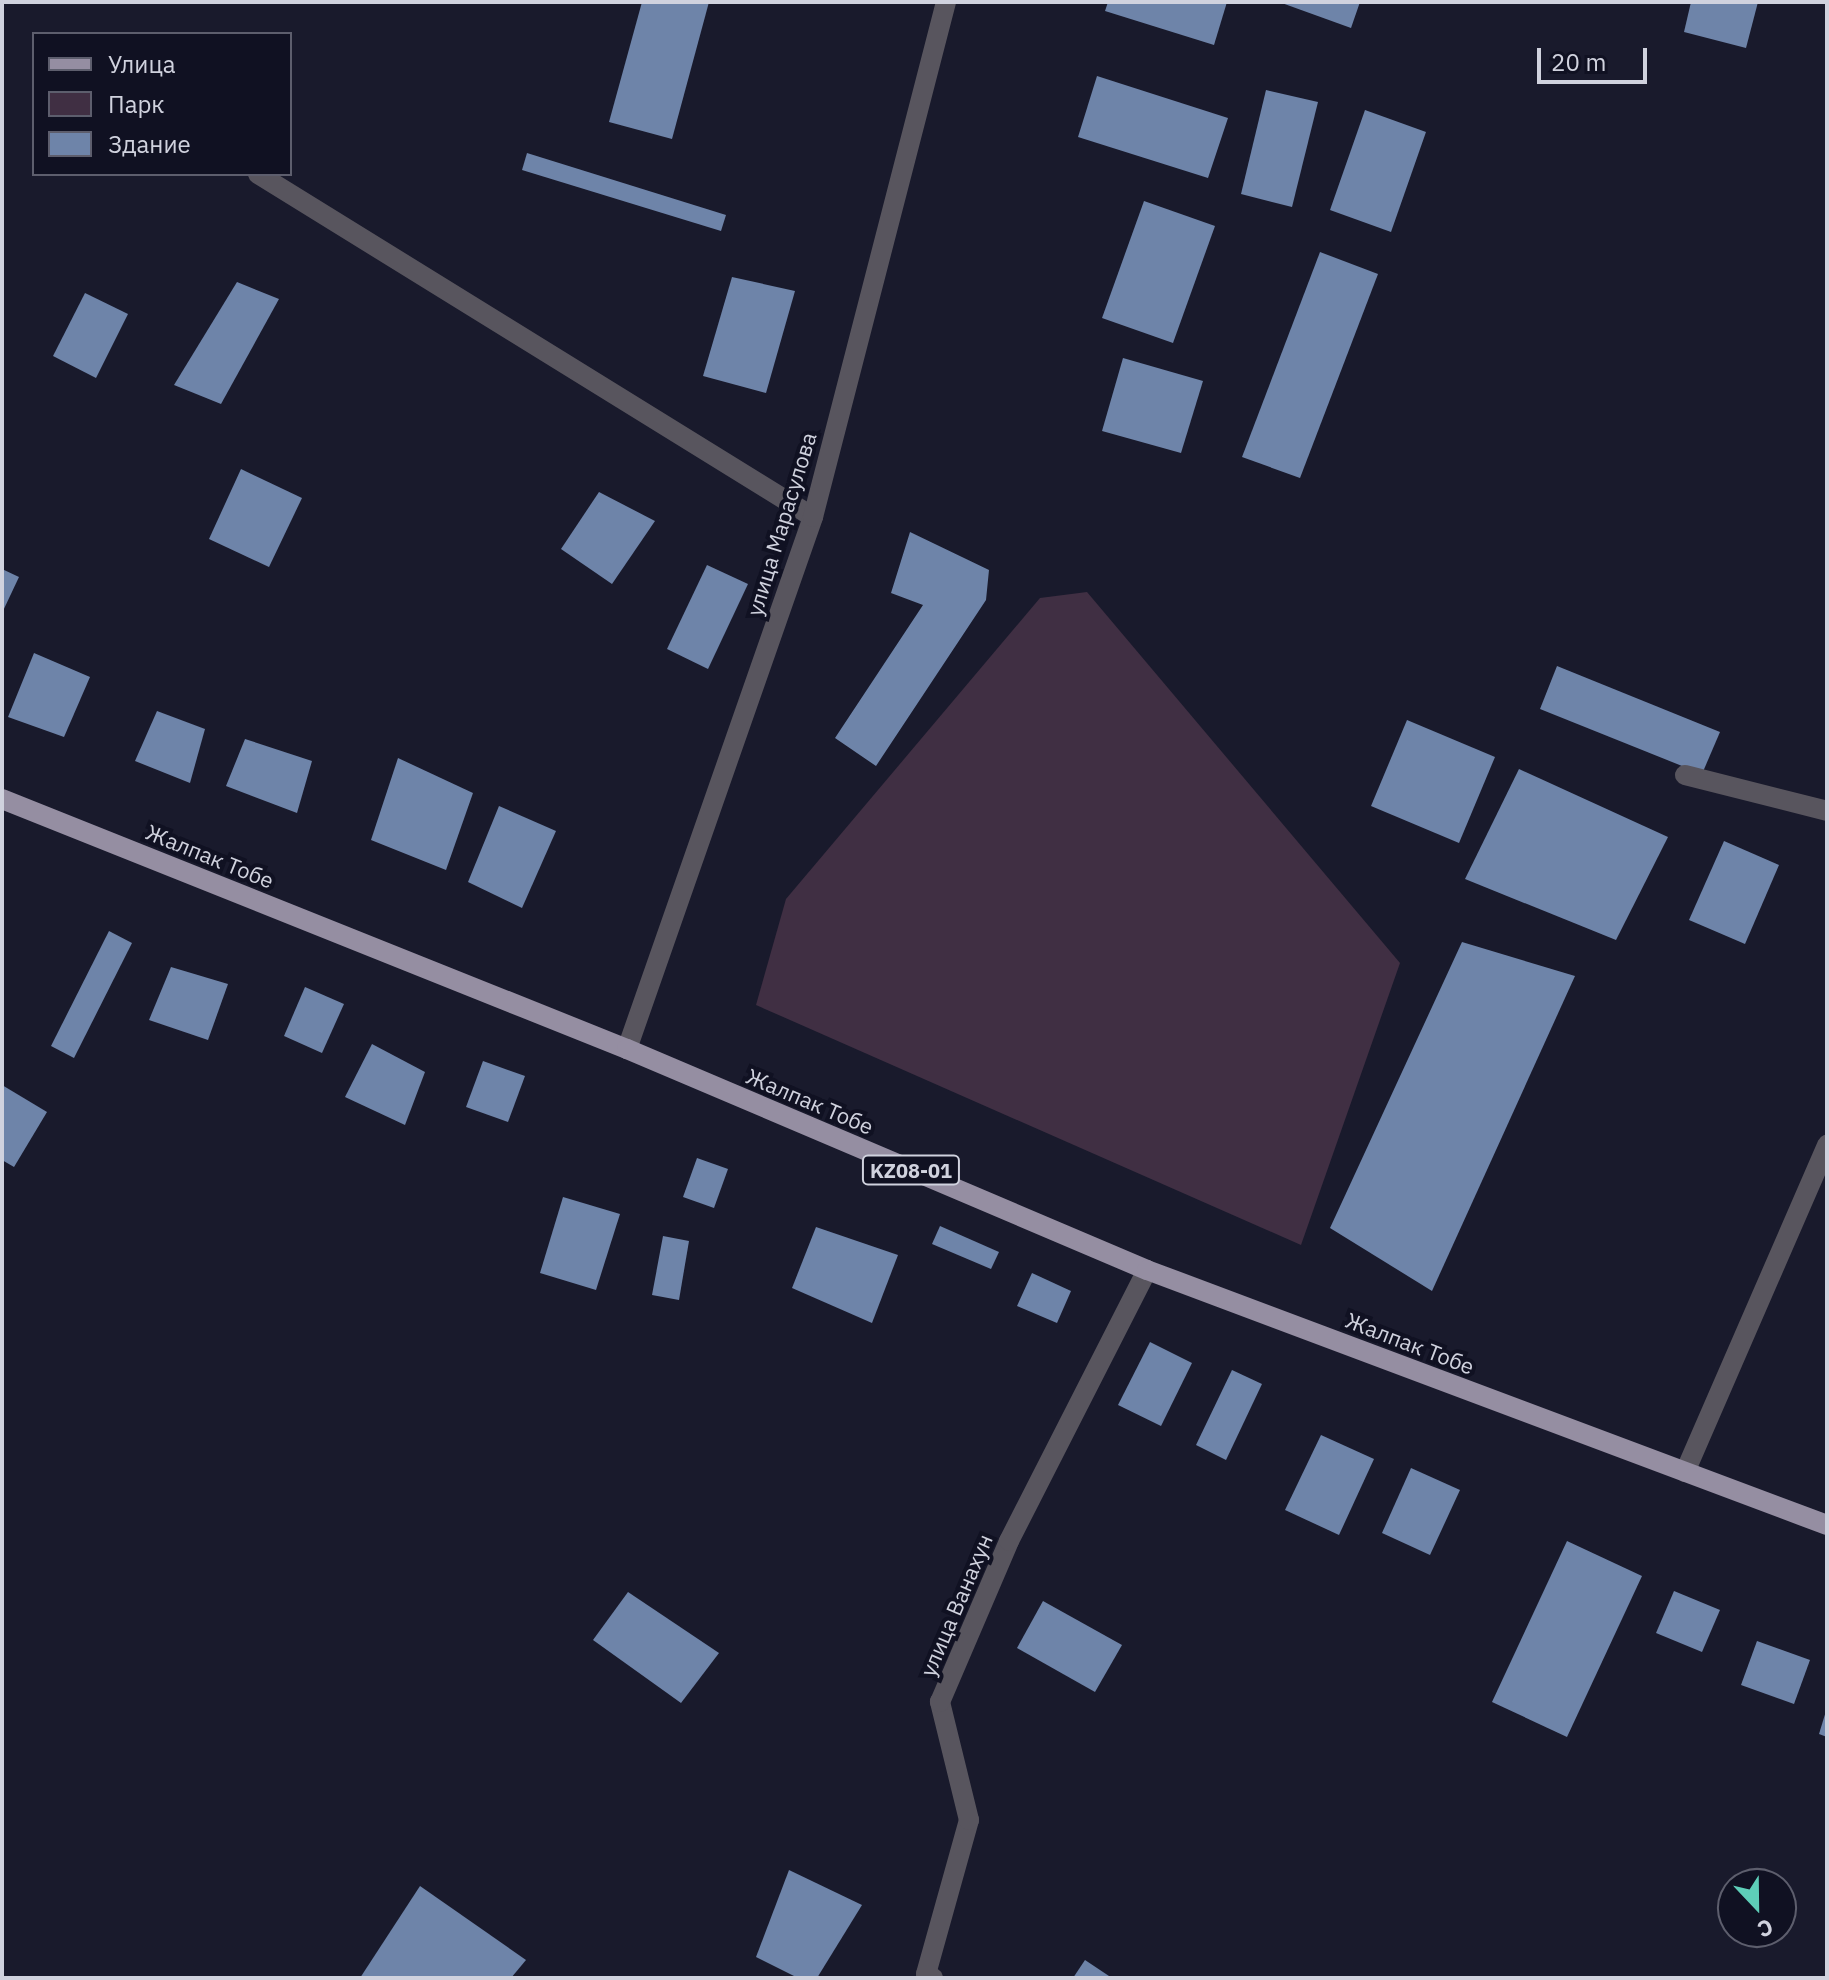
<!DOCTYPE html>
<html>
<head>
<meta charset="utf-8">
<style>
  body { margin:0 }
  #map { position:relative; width:1829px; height:1980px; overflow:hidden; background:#191a2c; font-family:"IBM Plex Sans",sans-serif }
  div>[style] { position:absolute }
  .green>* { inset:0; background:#402f43 }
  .building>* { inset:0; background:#6e84a9 }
  .service>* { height:20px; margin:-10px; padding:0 10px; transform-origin:10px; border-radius:10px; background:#58555e }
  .minor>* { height:20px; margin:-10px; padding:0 10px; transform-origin:10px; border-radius:10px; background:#58555e }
  .primary>* { height:20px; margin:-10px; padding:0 10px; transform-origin:10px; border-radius:10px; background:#958ea2 }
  span { translate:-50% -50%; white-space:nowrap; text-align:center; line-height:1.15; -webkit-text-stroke:8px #101122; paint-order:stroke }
  .shield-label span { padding:2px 6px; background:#101122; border:2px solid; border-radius:6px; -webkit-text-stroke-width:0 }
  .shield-label { font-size:20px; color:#d0d2de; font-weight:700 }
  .street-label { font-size:22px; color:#d0d2de }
  .frame { position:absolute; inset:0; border:4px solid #d0d2de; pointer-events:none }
  .legend { position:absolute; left:32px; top:32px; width:260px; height:144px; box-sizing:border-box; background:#101122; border:2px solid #5d5e6d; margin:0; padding:10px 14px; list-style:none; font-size:24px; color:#d0d2de }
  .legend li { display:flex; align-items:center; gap:16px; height:40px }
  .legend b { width:40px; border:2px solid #5d5e6d }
  .north { position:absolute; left:1717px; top:1868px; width:80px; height:80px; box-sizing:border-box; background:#101122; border:2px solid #5d5e6d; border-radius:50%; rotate:158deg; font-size:22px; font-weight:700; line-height:32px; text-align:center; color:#d0d2de }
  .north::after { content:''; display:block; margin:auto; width:28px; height:36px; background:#5eceb8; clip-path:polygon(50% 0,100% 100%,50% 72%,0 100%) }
  .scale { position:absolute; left:1537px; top:48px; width:110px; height:36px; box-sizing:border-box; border:4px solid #d0d2de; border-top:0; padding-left:10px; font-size:24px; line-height:28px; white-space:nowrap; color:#d0d2de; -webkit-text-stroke:6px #101122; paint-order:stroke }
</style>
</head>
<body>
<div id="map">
  <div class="green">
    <i style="clip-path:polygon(1087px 592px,1400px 963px,1301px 1245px,756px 1005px,786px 899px,1040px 598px)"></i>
  </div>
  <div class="building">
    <i style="clip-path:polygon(642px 2px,709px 2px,672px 139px,609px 122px)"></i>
    <i style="clip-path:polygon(1108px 2px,1227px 2px,1214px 45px,1105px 11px)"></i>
    <i style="clip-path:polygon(1279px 2px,1360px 2px,1351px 28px)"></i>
    <i style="clip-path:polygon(1691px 2px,1758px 2px,1746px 48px,1684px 32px)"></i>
    <i style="clip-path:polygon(1097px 76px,1228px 118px,1208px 178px,1078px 137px)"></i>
    <i style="clip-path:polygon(1266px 90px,1318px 102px,1292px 207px,1241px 194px)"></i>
    <i style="clip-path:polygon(1365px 110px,1426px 132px,1391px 232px,1330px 210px)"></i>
    <i style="clip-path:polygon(527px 153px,726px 215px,721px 231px,522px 170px)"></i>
    <i style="clip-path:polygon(1144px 201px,1215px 226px,1173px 343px,1102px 318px)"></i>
    <i style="clip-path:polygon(1320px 252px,1378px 274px,1300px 478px,1242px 457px)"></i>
    <i style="clip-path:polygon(732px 277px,795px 291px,766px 393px,703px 376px)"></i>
    <i style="clip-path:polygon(237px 282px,279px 299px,221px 404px,174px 385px)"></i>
    <i style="clip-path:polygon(85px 293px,128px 314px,96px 378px,53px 356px)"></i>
    <i style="clip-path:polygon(1123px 358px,1203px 381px,1181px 453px,1102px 431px)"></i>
    <i style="clip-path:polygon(241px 469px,302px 498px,269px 567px,209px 539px)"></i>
    <i style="clip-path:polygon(599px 492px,655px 521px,612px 584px,561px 549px)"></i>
    <i style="clip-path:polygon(910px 532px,989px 570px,986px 600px,876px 766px,835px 738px,923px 605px,891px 593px)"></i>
    <i style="clip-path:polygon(707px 565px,748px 584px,708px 669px,667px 649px)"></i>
    <i style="clip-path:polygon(2px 569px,19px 577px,2px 613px)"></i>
    <i style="clip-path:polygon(34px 653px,90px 677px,64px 737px,8px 717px)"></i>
    <i style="clip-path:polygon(1557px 666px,1720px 732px,1702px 774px,1540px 709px)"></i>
    <i style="clip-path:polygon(157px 711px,205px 729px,190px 783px,135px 761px)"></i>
    <i style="clip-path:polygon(1407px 720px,1495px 757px,1459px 843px,1371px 806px)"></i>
    <i style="clip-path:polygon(245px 739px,312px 761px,297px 813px,226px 786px)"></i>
    <i style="clip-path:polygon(398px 758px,473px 793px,446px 870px,371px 840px)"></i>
    <i style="clip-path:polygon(1519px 769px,1668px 837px,1616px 940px,1465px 879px)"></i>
    <i style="clip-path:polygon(499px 806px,556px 831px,522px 908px,468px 882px)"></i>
    <i style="clip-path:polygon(1724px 841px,1779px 865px,1745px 944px,1689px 920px)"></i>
    <i style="clip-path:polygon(109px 931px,132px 943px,74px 1058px,51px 1046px)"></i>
    <i style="clip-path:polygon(1462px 942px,1575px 976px,1432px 1291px,1330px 1228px)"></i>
    <i style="clip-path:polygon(171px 967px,228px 984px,208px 1040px,149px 1020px)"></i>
    <i style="clip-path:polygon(305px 987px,344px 1004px,322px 1053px,284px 1036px)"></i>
    <i style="clip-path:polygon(372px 1044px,425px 1072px,405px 1125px,345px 1097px)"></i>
    <i style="clip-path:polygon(483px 1061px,525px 1076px,508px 1122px,466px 1107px)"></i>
    <i style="clip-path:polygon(2px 1085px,47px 1112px,14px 1167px,2px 1160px)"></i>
    <i style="clip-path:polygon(697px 1158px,728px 1169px,714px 1208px,683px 1197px)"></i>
    <i style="clip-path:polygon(563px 1197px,620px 1214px,596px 1290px,540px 1273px)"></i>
    <i style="clip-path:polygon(940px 1226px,999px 1252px,991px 1269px,932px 1244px)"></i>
    <i style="clip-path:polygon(816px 1227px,898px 1255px,872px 1323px,792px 1288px)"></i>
    <i style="clip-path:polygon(663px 1236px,689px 1241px,679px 1300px,652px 1295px)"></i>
    <i style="clip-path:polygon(1032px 1273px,1071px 1291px,1057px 1323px,1017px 1306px)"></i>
    <i style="clip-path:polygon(1150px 1342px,1192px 1363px,1161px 1426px,1118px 1405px)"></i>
    <i style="clip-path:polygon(1232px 1370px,1262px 1384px,1226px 1460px,1196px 1445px)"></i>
    <i style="clip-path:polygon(1321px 1435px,1374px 1459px,1339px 1535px,1285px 1510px)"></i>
    <i style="clip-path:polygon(1411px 1468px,1460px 1490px,1430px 1555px,1382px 1533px)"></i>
    <i style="clip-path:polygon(1567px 1541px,1642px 1576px,1567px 1737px,1492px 1702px)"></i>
    <i style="clip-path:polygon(1674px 1591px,1720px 1610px,1702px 1652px,1656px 1633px)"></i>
    <i style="clip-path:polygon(628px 1592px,719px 1653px,681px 1703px,593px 1640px)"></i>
    <i style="clip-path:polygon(1043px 1601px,1122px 1645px,1095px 1692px,1017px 1648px)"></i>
    <i style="clip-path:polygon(1757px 1641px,1810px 1660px,1794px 1704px,1741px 1685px)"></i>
    <i style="clip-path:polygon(1826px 1711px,1827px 1711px,1827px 1737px,1819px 1734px)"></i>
    <i style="clip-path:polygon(789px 1870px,862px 1905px,817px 1978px,798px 1978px,756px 1957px)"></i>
    <i style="clip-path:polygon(420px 1886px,526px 1960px,511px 1978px,360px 1978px)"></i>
    <i style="clip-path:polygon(1085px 1960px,1112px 1978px,1073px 1978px)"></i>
  </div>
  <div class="service">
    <i style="left:1685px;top:775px;width:146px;rotate:14.2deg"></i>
    <i style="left:1685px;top:1472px;width:357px;rotate:-66.5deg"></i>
  </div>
  <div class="minor">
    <i style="left:258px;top:174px;width:652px;rotate:31.72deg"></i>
    <i style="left:627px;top:1049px;width:564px;rotate:-70.73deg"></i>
    <i style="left:813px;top:517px;width:532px;rotate:-75.52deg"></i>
    <i style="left:933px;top:1978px;width:8px;rotate:-150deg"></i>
    <i style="left:926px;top:1974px;width:160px;rotate:-74.4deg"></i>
    <i style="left:969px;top:1820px;width:122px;rotate:-103.8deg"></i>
    <i style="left:940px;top:1702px;width:175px;rotate:-66.8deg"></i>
    <i style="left:1009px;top:1541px;width:304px;rotate:-63deg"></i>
  </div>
  <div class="primary">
    <i style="left:2px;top:799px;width:673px;rotate:21.8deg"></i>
    <i style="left:627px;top:1049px;width:565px;rotate:23.03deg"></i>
    <i style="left:1147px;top:1270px;width:726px;rotate:20.56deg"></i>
  </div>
  <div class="shield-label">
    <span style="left:911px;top:1170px">KZ08-01</span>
  </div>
  <div class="street-label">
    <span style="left:781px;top:524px;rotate:-73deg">улица Марасулова</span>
    <span style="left:210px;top:856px;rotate:22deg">Жалпак Тобе</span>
    <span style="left:810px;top:1101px;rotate:23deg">Жалпак Тобе</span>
    <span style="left:1410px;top:1343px;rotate:21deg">Жалпак Тобе</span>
    <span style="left:956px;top:1605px;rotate:-67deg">улица Ванахун</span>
  </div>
  <div class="frame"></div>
  <ul class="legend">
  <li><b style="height:10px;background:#958ea2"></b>Улица</li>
  <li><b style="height:22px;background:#402f43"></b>Парк</li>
  <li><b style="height:22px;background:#6e84a9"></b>Здание</li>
  </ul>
  <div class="north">С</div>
  <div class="scale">20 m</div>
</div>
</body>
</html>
